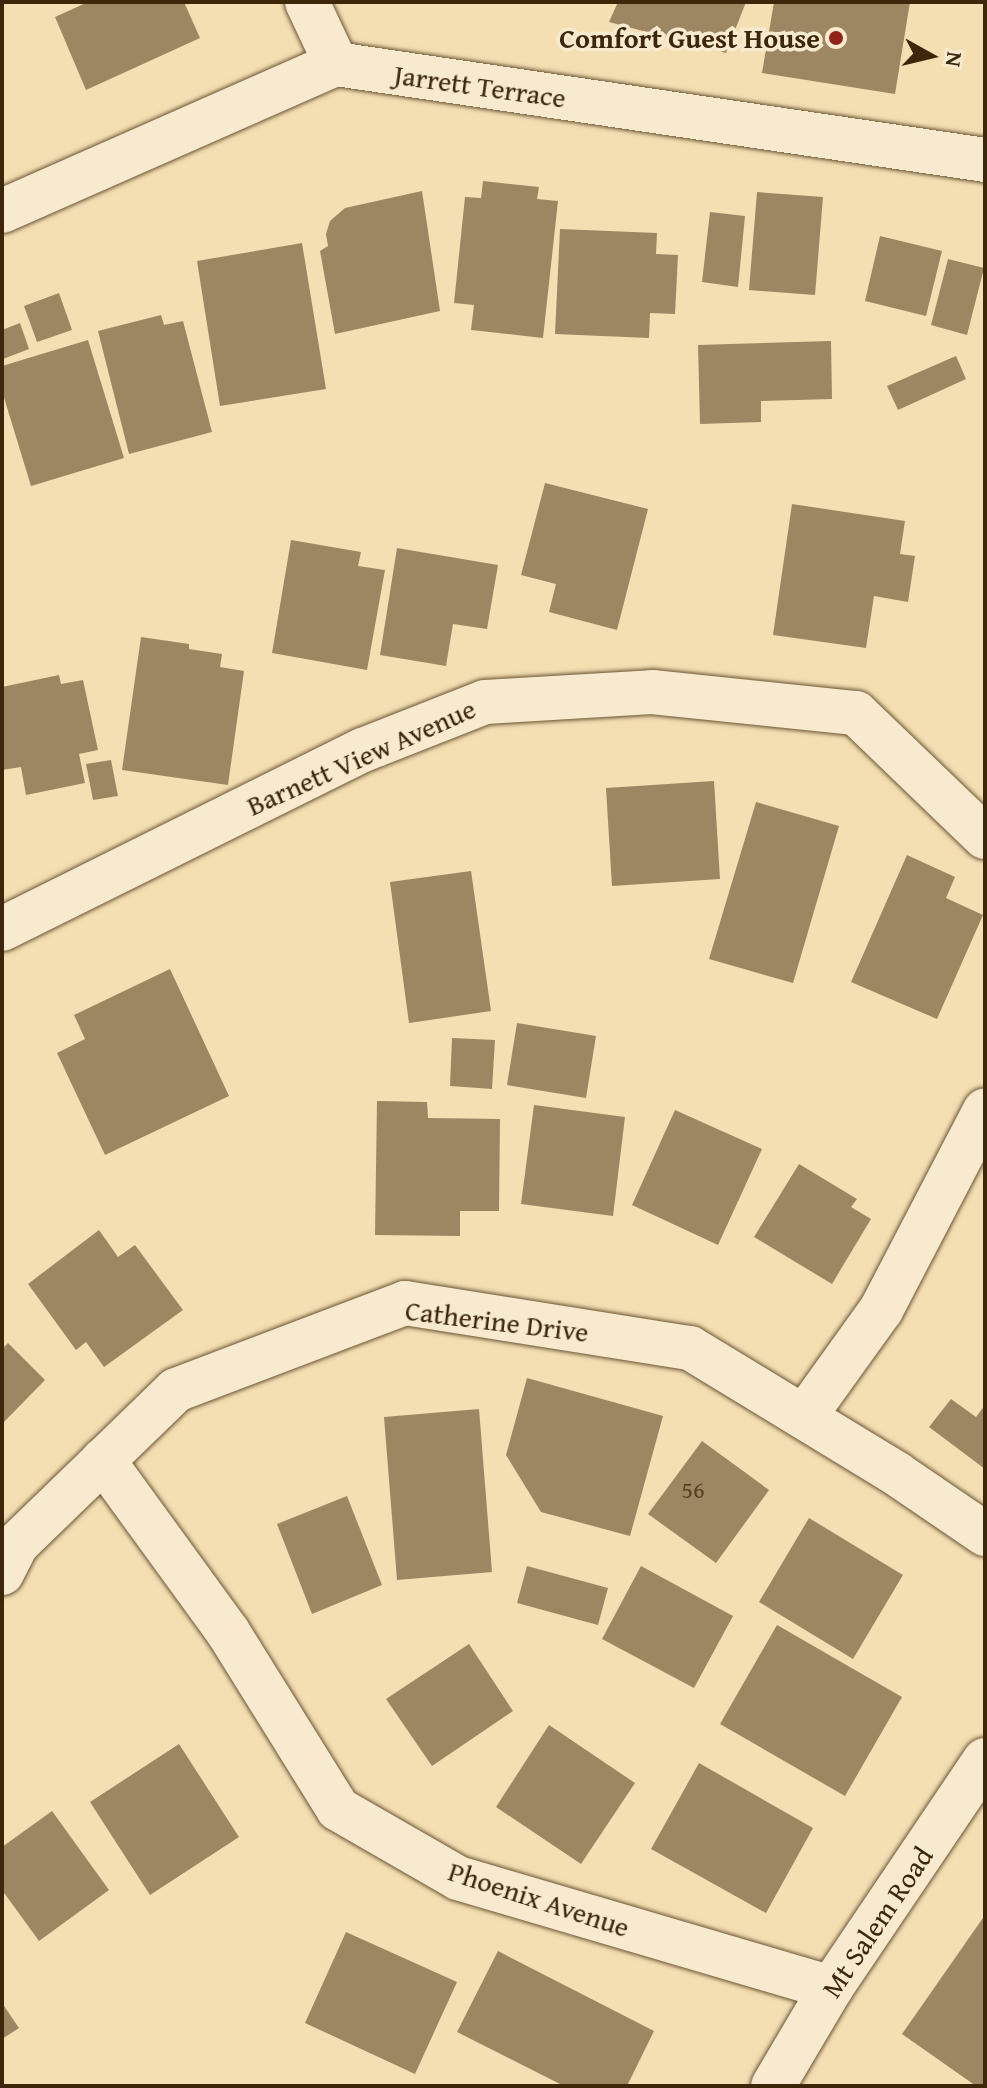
<!DOCTYPE html>
<html>
<head>
<meta charset="utf-8">
<style>
  body { margin:0 }
  #map { position:relative; width:987px; height:2088px; overflow:hidden; background:#f4dfb3; font-family:"Gentium Book Plus",serif }
  div>[style] { position:absolute }
  .building>* { inset:0; background:#9c8762 }
  .roads { filter:drop-shadow(0 0 2px #6b5534) drop-shadow(0 0 2px #6b5534) }
  .minor>* { height:44px; margin:-22px; padding:0 22px; transform-origin:22px; border-radius:22px; background:#f8eace }
  .dots>* { width:22px; height:22px; translate:-50% -50%; box-sizing:border-box; border:4px solid #f8eace; border-radius:50% }
  span { translate:-50% -50%; white-space:nowrap; text-align:center; line-height:1.15; -webkit-text-stroke:7px #f8eace; paint-order:stroke }
  .number-label { font-size:24px; color:#553f20 }
  .number-label span { -webkit-text-stroke-width:0 }
  .poi-label { font-size:28px; color:#3d270a; font-weight:700 }
  .right { translate:-100% -50%; text-align:right }
  .street-label { font-size:28px; color:#3d270a }
  .frame { position:absolute; inset:0; border:4px solid #3d270a; pointer-events:none }
  .north { position:absolute; left:891px; top:16px; width:80px; height:80px; -webkit-text-stroke:6px #f8eace; paint-order:stroke; rotate:98deg; font-size:22px; font-weight:700; line-height:32px; text-align:center; color:#3d270a }
  .north::after { content:''; display:block; margin:auto; width:28px; height:36px; background:#3d270a; clip-path:polygon(50% 0,100% 100%,50% 72%,0 100%) }
</style>
</head>
<body>
<div id="map">
  <div class="building">
    <i style="clip-path:polygon(88px 2px,184px 2px,200px 38px,86px 90px,55px 17px)"></i>
    <i style="clip-path:polygon(618px 2px,746px 2px,726px 53px,609px 22px)"></i>
    <i style="clip-path:polygon(774px 2px,910px 2px,895px 94px,762px 73px)"></i>
    <i style="clip-path:polygon(483px 181px,539px 187px,537px 199px,558px 201px,543px 338px,471px 330px,474px 305px,454px 303px,465px 197px,481px 198px)"></i>
    <i style="clip-path:polygon(422px 191px,440px 311px,335px 334px,320px 251px,328px 246px,326px 234px,330px 221px,345px 208px)"></i>
    <i style="clip-path:polygon(757px 192px,823px 197px,815px 295px,749px 290px)"></i>
    <i style="clip-path:polygon(710px 212px,745px 216px,738px 287px,702px 282px)"></i>
    <i style="clip-path:polygon(560px 229px,657px 233px,656px 254px,678px 255px,675px 314px,650px 313px,649px 338px,555px 334px)"></i>
    <i style="clip-path:polygon(880px 236px,942px 251px,926px 316px,865px 301px)"></i>
    <i style="clip-path:polygon(302px 243px,326px 389px,220px 406px,197px 261px)"></i>
    <i style="clip-path:polygon(948px 259px,984px 268px,967px 335px,931px 325px)"></i>
    <i style="clip-path:polygon(59px 293px,72px 330px,37px 342px,24px 306px)"></i>
    <i style="clip-path:polygon(161px 315px,164px 325px,183px 321px,212px 432px,129px 454px,98px 331px)"></i>
    <i style="clip-path:polygon(20px 323px,29px 349px,3px 359px,2px 330px)"></i>
    <i style="clip-path:polygon(88px 340px,124px 458px,31px 486px,2px 391px,2px 366px)"></i>
    <i style="clip-path:polygon(831px 341px,832px 399px,761px 401px,761px 422px,700px 424px,698px 345px)"></i>
    <i style="clip-path:polygon(956px 356px,966px 379px,898px 410px,887px 386px)"></i>
    <i style="clip-path:polygon(545px 483px,648px 509px,617px 630px,549px 612px,556px 584px,521px 575px)"></i>
    <i style="clip-path:polygon(792px 504px,905px 521px,900px 554px,915px 556px,908px 602px,874px 596px,866px 648px,773px 635px)"></i>
    <i style="clip-path:polygon(291px 540px,361px 552px,358px 566px,385px 570px,367px 670px,272px 653px)"></i>
    <i style="clip-path:polygon(397px 548px,498px 565px,487px 629px,453px 624px,446px 666px,380px 655px)"></i>
    <i style="clip-path:polygon(141px 637px,189px 644px,189px 649px,222px 654px,220px 667px,244px 671px,228px 785px,122px 770px)"></i>
    <i style="clip-path:polygon(59px 675px,61px 684px,83px 680px,98px 750px,79px 754px,85px 783px,26px 795px,21px 767px,2px 770px,2px 687px)"></i>
    <i style="clip-path:polygon(111px 760px,118px 796px,93px 800px,86px 764px)"></i>
    <i style="clip-path:polygon(714px 781px,720px 879px,612px 886px,606px 788px)"></i>
    <i style="clip-path:polygon(756px 802px,839px 826px,793px 983px,709px 959px)"></i>
    <i style="clip-path:polygon(907px 855px,955px 877px,946px 898px,983px 915px,937px 1019px,851px 982px)"></i>
    <i style="clip-path:polygon(471px 871px,491px 1011px,409px 1023px,390px 882px)"></i>
    <i style="clip-path:polygon(170px 969px,229px 1096px,105px 1155px,57px 1053px,85px 1039px,74px 1015px)"></i>
    <i style="clip-path:polygon(517px 1023px,596px 1036px,586px 1098px,507px 1085px)"></i>
    <i style="clip-path:polygon(452px 1038px,495px 1040px,492px 1089px,450px 1086px)"></i>
    <i style="clip-path:polygon(377px 1101px,427px 1102px,428px 1118px,500px 1119px,499px 1211px,460px 1211px,460px 1236px,375px 1235px)"></i>
    <i style="clip-path:polygon(534px 1105px,625px 1117px,613px 1216px,521px 1204px)"></i>
    <i style="clip-path:polygon(675px 1110px,762px 1149px,718px 1245px,632px 1205px)"></i>
    <i style="clip-path:polygon(799px 1164px,857px 1199px,851px 1207px,871px 1219px,832px 1284px,754px 1237px)"></i>
    <i style="clip-path:polygon(99px 1230px,118px 1257px,135px 1245px,183px 1310px,104px 1367px,86px 1342px,76px 1350px,28px 1284px)"></i>
    <i style="clip-path:polygon(8px 1343px,45px 1380px,2px 1424px,2px 1349px)"></i>
    <i style="clip-path:polygon(527px 1378px,663px 1416px,630px 1536px,541px 1512px,506px 1455px)"></i>
    <i style="clip-path:polygon(951px 1399px,976px 1417px,985px 1405px,985px 1469px,929px 1427px)"></i>
    <i style="clip-path:polygon(479px 1409px,492px 1572px,397px 1580px,384px 1417px)"></i>
    <i style="clip-path:polygon(702px 1441px,769px 1490px,716px 1563px,648px 1514px)"></i>
    <i style="clip-path:polygon(347px 1496px,382px 1585px,312px 1614px,277px 1524px)"></i>
    <i style="clip-path:polygon(809px 1518px,903px 1575px,853px 1659px,759px 1602px)"></i>
    <i style="clip-path:polygon(527px 1566px,608px 1588px,598px 1625px,517px 1603px)"></i>
    <i style="clip-path:polygon(641px 1566px,733px 1616px,694px 1688px,602px 1639px)"></i>
    <i style="clip-path:polygon(777px 1625px,902px 1697px,845px 1796px,720px 1724px)"></i>
    <i style="clip-path:polygon(469px 1644px,513px 1711px,432px 1766px,386px 1699px)"></i>
    <i style="clip-path:polygon(549px 1725px,635px 1783px,581px 1864px,496px 1807px)"></i>
    <i style="clip-path:polygon(179px 1744px,239px 1837px,150px 1895px,90px 1802px)"></i>
    <i style="clip-path:polygon(699px 1763px,813px 1828px,766px 1913px,651px 1849px)"></i>
    <i style="clip-path:polygon(52px 1811px,109px 1890px,39px 1941px,2px 1890px,2px 1847px)"></i>
    <i style="clip-path:polygon(985px 1915px,985px 2086px,976px 2086px,902px 2034px)"></i>
    <i style="clip-path:polygon(346px 1932px,457px 1982px,415px 2074px,305px 2023px)"></i>
    <i style="clip-path:polygon(498px 1951px,654px 2031px,627px 2086px,564px 2086px,457px 2032px)"></i>
    <i style="clip-path:polygon(2px 2003px,19px 2028px,2px 2039px)"></i>
  </div>
  <div class="roads">
    <div class="minor">
      <i style="left:307px;top:2px;width:68px;rotate:64.9deg"></i>
      <i style="left:2px;top:211px;width:365px;rotate:-23.8deg"></i>
      <i style="left:336px;top:64px;width:656px;rotate:8.41deg"></i>
      <i style="left:2px;top:929px;width:403px;rotate:-26.4deg"></i>
      <i style="left:363px;top:750px;width:131px;rotate:-21.5deg"></i>
      <i style="left:485px;top:702px;width:167px;rotate:-3.4deg"></i>
      <i style="left:652px;top:692px;width:205px;rotate:5.9deg"></i>
      <i style="left:856px;top:713px;width:179px;rotate:43.9deg"></i>
      <i style="left:804px;top:1417px;width:132px;rotate:-54.3deg"></i>
      <i style="left:881px;top:1310px;width:225px;rotate:-62.5deg"></i>
      <i style="left:103px;top:1460px;width:213px;rotate:54deg"></i>
      <i style="left:228px;top:1632px;width:208px;rotate:58.1deg"></i>
      <i style="left:338px;top:1809px;width:138px;rotate:29.9deg"></i>
      <i style="left:458px;top:1878px;width:389px;rotate:16.4deg"></i>
      <i style="left:2px;top:1573px;width:33px;rotate:-63deg"></i>
      <i style="left:17px;top:1544px;width:221px;rotate:-44.1deg"></i>
      <i style="left:176px;top:1390px;width:245px;rotate:-20.8deg"></i>
      <i style="left:405px;top:1303px;width:289px;rotate:9deg"></i>
      <i style="left:690px;top:1348px;width:242px;rotate:31.3deg"></i>
      <i style="left:897px;top:1474px;width:107px;rotate:34.3deg"></i>
      <i style="left:773px;top:2086px;width:114px;rotate:-59.4deg"></i>
      <i style="left:831px;top:1988px;width:275px;rotate:-56deg"></i>
    </div>
  </div>
  <div class="dots">
    <i style="left:836px;top:38px;background:#8f2418"></i>
  </div>
  <div class="number-label">
    <span style="left:693px;top:1490px">56</span>
  </div>
  <div class="poi-label">
    <span class="right" style="left:820px;top:38px">Comfort Guest House</span>
  </div>
  <div class="street-label">
    <span style="left:480px;top:86px;rotate:8deg">Jarrett Terrace</span>
    <span style="left:361px;top:757px;rotate:-24deg">Barnett View Avenue</span>
    <span style="left:497px;top:1321px;rotate:7deg">Catherine Drive</span>
    <span style="left:539px;top:1899px;rotate:18deg">Phoenix Avenue</span>
    <span style="left:877px;top:1922px;rotate:-56deg">Mt Salem Road</span>
  </div>
  <div class="frame"></div>
  <div class="north">N</div>
</div>
</body>
</html>
